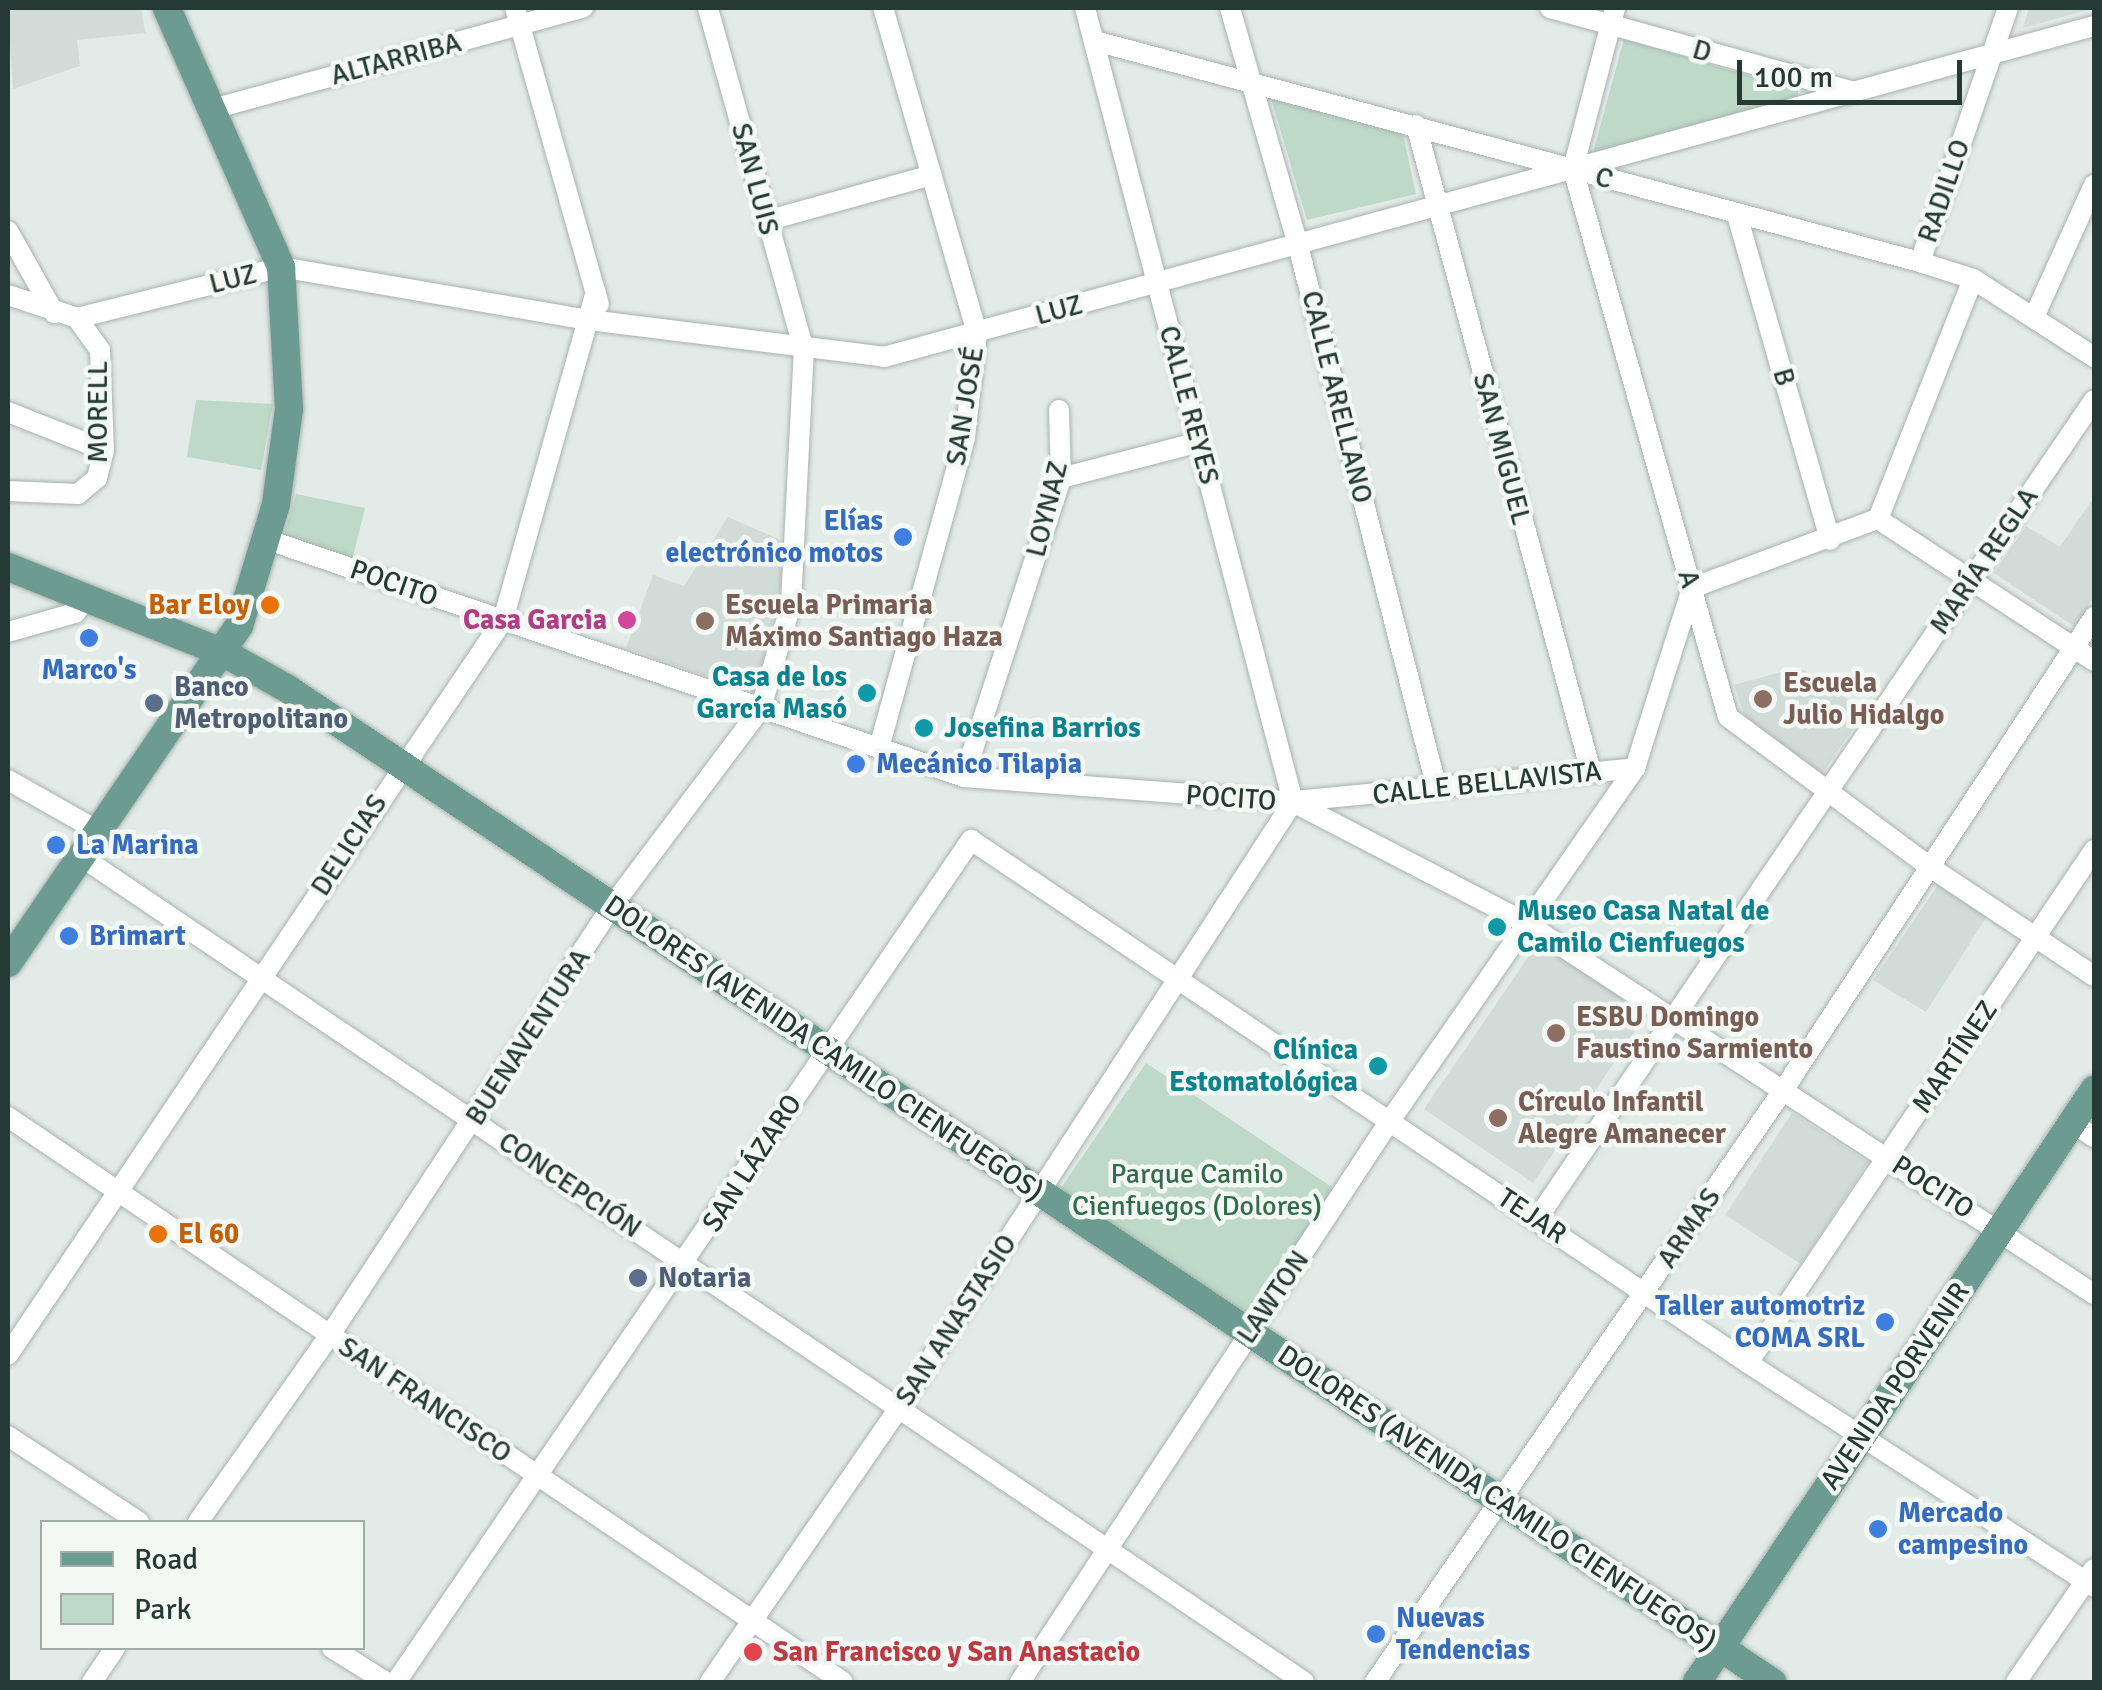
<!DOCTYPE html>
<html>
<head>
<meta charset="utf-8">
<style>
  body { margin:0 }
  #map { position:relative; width:2102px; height:1690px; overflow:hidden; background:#e3ebe8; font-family:Signika,sans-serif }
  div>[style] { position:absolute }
  .built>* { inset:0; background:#d1dbd7 }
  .green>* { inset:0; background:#bed9c7 }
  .roads { filter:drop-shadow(0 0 2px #a6b2af) drop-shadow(0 0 2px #a6b2af) }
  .minor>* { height:20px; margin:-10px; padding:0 10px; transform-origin:10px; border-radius:10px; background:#fff }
  .major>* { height:28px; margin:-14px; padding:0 14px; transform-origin:14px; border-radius:14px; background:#6c9b91 }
  .dots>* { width:28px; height:28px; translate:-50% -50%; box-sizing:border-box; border:5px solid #f3f8f5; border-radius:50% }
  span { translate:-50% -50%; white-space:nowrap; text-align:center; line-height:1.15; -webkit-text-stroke:9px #f3f8f5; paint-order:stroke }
  .street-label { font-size:28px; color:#253a35 }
  .shop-label { font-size:28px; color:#366cbe; font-weight:700 }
  .right { translate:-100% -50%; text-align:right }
  .left { translate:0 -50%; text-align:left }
  .food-label { font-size:28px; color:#c56008; font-weight:700 }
  .education-label { font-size:28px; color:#785e54; font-weight:700 }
  .hotel-label { font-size:28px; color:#b23c85; font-weight:700 }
  .culture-label { font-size:28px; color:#0d838f; font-weight:700 }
  .service-label { font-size:28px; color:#4e5e75; font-weight:700 }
  .park-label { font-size:28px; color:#336c4c }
  .health-label { font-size:28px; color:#be3a42; font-weight:700 }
  .frame { position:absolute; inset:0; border:10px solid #253a35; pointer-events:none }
  .legend { position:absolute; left:40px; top:1520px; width:325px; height:130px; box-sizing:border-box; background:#f3f8f5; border:2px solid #a1aca8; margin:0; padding:12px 18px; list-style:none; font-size:30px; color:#253a35 }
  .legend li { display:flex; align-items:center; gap:20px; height:50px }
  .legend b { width:50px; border:2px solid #a1aca8 }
  .scale { position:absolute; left:1737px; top:60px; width:225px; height:45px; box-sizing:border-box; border:5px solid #253a35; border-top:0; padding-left:12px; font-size:30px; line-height:35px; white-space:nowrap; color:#253a35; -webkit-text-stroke:8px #f3f8f5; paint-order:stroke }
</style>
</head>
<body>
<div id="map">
  <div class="built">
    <i style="clip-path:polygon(8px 8px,141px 8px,145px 33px,77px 40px,80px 66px,13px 89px)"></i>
    <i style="clip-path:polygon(2029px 8px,2094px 8px,2023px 28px)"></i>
    <i style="clip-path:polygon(2094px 497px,2094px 597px,2075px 627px,1994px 573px,2026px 526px,2060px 547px)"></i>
    <i style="clip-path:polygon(728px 517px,783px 541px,780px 593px,755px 693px,626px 648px,653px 575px,684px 586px)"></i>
    <i style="clip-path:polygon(1799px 667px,1865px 711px,1822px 774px,1745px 717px,1734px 685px)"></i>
    <i style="clip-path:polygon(1938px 885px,1987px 916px,1926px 1012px,1873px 980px)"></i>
    <i style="clip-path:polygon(1540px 940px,1648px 1012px,1533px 1183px,1424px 1109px)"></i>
    <i style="clip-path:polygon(1792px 1113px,1868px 1162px,1801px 1264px,1725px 1215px)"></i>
  </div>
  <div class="green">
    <i style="clip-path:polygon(1624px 39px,1798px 90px,1798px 99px,1591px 160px)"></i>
    <i style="clip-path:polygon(1270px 95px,1403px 134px,1416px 194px,1307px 220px)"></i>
    <i style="clip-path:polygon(196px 400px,273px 404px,261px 470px,187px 457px)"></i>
    <i style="clip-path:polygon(296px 494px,365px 508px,352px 561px,283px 538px)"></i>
    <i style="clip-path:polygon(1146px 1063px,1335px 1189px,1249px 1317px,1059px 1191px)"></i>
  </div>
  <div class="roads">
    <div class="minor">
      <i style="left:515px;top:8px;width:308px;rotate:74.2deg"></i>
      <i style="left:1085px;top:8px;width:821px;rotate:75.32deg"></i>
      <i style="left:1230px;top:8px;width:247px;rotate:74deg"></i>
      <i style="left:1298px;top:245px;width:561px;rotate:75.67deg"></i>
      <i style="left:1550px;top:8px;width:313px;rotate:15.4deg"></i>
      <i style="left:1615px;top:8px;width:166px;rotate:104.6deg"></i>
      <i style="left:1573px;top:169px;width:569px;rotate:74.21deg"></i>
      <i style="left:1728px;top:717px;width:252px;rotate:36.6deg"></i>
      <i style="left:1930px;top:867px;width:197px;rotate:33.6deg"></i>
      <i style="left:1095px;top:41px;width:854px;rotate:15deg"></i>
      <i style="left:1920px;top:262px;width:56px;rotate:17.8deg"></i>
      <i style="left:1973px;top:279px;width:144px;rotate:32.8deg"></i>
      <i style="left:209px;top:110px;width:388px;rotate:-15.3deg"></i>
      <i style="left:1416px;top:125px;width:670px;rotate:74.86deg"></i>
      <i style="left:1737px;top:215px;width:338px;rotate:74deg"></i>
      <i style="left:766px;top:221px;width:172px;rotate:-15.5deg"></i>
      <i style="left:8px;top:231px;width:94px;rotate:60.7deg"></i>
      <i style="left:1920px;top:262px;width:269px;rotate:-70.9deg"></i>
      <i style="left:8px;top:295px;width:73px;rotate:18.4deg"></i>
      <i style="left:77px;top:318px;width:210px;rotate:-14deg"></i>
      <i style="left:281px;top:267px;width:313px;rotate:9.8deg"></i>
      <i style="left:589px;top:320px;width:297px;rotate:7.1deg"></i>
      <i style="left:884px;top:357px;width:1254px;rotate:-15.3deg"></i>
      <i style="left:2034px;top:317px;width:145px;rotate:-65.6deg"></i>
      <i style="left:8px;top:412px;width:103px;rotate:21.6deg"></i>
      <i style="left:1061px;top:478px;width:143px;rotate:-14.6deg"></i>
      <i style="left:8px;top:491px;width:70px;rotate:2.5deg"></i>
      <i style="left:78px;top:494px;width:25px;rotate:-40deg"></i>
      <i style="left:97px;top:478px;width:29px;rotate:-76deg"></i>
      <i style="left:104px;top:450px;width:100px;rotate:-92.3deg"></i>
      <i style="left:100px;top:350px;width:39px;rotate:-126deg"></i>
      <i style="left:1878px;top:519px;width:258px;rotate:33.3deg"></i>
      <i style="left:268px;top:540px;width:735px;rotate:18.8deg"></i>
      <i style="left:964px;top:777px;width:330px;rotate:4.3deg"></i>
      <i style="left:1293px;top:802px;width:263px;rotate:27.4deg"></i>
      <i style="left:1526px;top:923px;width:678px;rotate:33.15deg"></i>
      <i style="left:8px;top:632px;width:70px;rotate:-15.8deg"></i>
      <i style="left:75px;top:613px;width:19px;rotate:-51deg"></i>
      <i style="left:879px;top:748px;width:323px;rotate:-74.5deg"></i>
      <i style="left:965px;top:437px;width:105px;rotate:-83.4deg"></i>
      <i style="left:977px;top:333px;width:338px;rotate:-106.1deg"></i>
      <i style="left:964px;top:777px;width:314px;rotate:-72deg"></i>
      <i style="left:1061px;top:478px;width:68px;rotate:-91.7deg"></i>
      <i style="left:8px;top:780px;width:106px;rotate:29.5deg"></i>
      <i style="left:1295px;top:801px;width:342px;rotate:-5.5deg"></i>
      <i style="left:83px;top:858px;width:1473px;rotate:34.01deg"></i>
      <i style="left:8px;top:1117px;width:1008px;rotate:34.08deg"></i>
      <i style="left:2073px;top:1123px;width:25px;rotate:34deg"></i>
      <i style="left:1537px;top:1219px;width:990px;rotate:-55.78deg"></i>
      <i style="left:8px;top:1355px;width:886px;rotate:-56.04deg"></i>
      <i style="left:503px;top:620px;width:341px;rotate:-74.2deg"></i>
      <i style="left:1748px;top:1363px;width:619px;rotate:-56deg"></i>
      <i style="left:8px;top:1436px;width:157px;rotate:33.3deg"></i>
      <i style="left:198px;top:1522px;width:229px;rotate:-54.8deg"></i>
      <i style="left:330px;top:1335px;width:513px;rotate:-56.68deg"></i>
      <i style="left:612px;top:906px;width:248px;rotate:-53deg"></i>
      <i style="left:761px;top:708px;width:108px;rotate:-73.9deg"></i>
      <i style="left:791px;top:604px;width:254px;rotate:-87.1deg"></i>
      <i style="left:804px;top:350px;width:355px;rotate:-105.7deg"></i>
      <i style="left:332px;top:1648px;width:64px;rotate:32.2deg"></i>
      <i style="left:92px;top:1682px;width:41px;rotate:-55.9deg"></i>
      <i style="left:396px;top:1682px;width:1020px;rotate:-55.67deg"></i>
      <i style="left:971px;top:840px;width:937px;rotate:33.94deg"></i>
      <i style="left:1748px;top:1363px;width:412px;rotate:32.9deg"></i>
      <i style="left:710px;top:1682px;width:329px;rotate:-55.4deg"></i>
      <i style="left:897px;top:1411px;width:726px;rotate:-56.97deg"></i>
      <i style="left:1020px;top:1682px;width:671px;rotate:-56.62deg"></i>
      <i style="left:1389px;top:1122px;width:431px;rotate:-55.2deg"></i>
      <i style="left:1635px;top:768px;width:189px;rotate:-72.4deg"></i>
      <i style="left:1692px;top:588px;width:198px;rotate:-20.4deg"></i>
      <i style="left:1878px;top:519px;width:258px;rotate:-68.4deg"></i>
      <i style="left:1375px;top:1682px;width:720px;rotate:-55.41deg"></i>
      <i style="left:1784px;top:1089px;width:565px;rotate:-56.7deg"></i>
      <i style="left:2016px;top:1682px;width:137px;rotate:-55.4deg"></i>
    </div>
    <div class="major">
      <i style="left:8px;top:567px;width:230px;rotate:21.7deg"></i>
      <i style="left:222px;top:652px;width:76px;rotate:29.3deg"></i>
      <i style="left:288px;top:689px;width:1786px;rotate:33.79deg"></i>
      <i style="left:8px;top:963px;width:409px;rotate:-55.6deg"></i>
      <i style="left:239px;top:626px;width:127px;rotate:-73.1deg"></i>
      <i style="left:276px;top:504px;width:96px;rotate:-82.2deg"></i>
      <i style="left:289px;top:409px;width:142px;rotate:-93.2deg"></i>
      <i style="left:281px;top:267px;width:283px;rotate:-113.8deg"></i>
      <i style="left:1697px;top:1682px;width:713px;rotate:-56.15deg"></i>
    </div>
  </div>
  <div class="dots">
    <i style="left:903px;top:537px;background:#3f7fe0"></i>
    <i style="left:270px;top:605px;background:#e8710a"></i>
    <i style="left:627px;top:620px;background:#d1479c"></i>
    <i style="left:705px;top:621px;background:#8d6e63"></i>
    <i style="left:89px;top:638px;background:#3f7fe0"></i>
    <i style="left:867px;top:693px;background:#0f9aa8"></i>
    <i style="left:1763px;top:699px;background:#8d6e63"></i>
    <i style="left:154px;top:703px;background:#5c6f8a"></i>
    <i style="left:924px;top:728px;background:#0f9aa8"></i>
    <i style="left:856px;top:764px;background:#3f7fe0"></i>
    <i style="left:56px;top:845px;background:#3f7fe0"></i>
    <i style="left:1497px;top:927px;background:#0f9aa8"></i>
    <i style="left:69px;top:936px;background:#3f7fe0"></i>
    <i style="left:1556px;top:1033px;background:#8d6e63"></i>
    <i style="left:1378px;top:1066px;background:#0f9aa8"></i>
    <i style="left:1498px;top:1118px;background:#8d6e63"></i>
    <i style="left:158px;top:1234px;background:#e8710a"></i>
    <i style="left:638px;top:1278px;background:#5c6f8a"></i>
    <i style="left:1885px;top:1322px;background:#3f7fe0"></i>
    <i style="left:1878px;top:1529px;background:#3f7fe0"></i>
    <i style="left:1376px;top:1634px;background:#3f7fe0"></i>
    <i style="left:753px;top:1652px;background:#e0444e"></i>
  </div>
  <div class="street-label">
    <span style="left:1702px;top:51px;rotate:16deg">D</span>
    <span style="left:396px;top:59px;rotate:-15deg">ALTARRIBA</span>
    <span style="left:1604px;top:178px;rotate:16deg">C</span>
    <span style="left:755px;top:179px;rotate:75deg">SAN LUIS</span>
    <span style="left:1944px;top:191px;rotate:-71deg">RADILLO</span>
    <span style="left:233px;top:279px;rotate:-14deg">LUZ</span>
    <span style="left:1059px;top:310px;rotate:-15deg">LUZ</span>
    <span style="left:1784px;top:377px;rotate:74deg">B</span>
    <span style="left:1337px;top:397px;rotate:76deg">CALLE ARELLANO</span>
    <span style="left:1189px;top:405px;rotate:75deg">CALLE REYES</span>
    <span style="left:965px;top:406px;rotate:-81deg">SAN JOSÉ</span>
    <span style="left:98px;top:412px;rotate:-90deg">MORELL</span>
    <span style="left:1502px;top:449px;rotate:75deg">SAN MIGUEL</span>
    <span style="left:1047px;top:509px;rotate:-76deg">LOYNAZ</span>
    <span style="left:1984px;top:561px;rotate:-56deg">MARÍA REGLA</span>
    <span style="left:1689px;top:579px;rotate:74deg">A</span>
    <span style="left:394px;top:583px;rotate:19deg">POCITO</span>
    <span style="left:1487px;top:783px;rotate:-6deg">CALLE BELLAVISTA</span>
    <span style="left:1231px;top:798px;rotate:4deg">POCITO</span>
    <span style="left:349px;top:845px;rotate:-57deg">DELICIAS</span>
    <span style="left:528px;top:1037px;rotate:-57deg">BUENAVENTURA</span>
    <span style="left:824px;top:1048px;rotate:34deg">DOLORES (AVENIDA CAMILO CIENFUEGOS)</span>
    <span style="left:1955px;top:1057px;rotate:-56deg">MARTÍNEZ</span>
    <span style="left:752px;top:1163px;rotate:-57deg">SAN LÁZARO</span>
    <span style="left:570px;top:1185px;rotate:34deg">CONCEPCIÓN</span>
    <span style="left:1933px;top:1187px;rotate:33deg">POCITO</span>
    <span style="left:1532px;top:1216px;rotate:34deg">TEJAR</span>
    <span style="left:1689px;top:1228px;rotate:-56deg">ARMAS</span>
    <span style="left:1273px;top:1297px;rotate:-56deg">LAWTON</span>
    <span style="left:956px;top:1320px;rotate:-57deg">SAN ANASTASIO</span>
    <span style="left:1895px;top:1386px;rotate:-56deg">AVENIDA PORVENIR</span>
    <span style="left:425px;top:1400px;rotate:34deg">SAN FRANCISCO</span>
    <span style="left:1497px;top:1498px;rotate:34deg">DOLORES (AVENIDA CAMILO CIENFUEGOS)</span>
  </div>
  <div class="shop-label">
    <span class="right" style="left:883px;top:537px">Elías<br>electrónico motos</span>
    <span style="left:89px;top:670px">Marco's</span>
    <span class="left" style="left:876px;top:764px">Mecánico Tilapia</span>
    <span class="left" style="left:76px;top:845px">La Marina</span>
    <span class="left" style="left:89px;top:936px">Brimart</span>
    <span class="right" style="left:1865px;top:1322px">Taller automotriz<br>COMA SRL</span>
    <span class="left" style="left:1898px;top:1529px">Mercado<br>campesino</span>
    <span class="left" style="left:1396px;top:1634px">Nuevas<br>Tendencias</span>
  </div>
  <div class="food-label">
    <span class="right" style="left:250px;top:605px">Bar Eloy</span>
    <span class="left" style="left:178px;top:1234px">El 60</span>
  </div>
  <div class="education-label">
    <span class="left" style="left:725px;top:621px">Escuela Primaria<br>Máximo Santiago Haza</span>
    <span class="left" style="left:1783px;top:699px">Escuela<br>Julio Hidalgo</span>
    <span class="left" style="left:1576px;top:1033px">ESBU Domingo<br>Faustino Sarmiento</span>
    <span class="left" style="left:1518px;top:1118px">Círculo Infantil<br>Alegre Amanecer</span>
  </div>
  <div class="hotel-label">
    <span class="right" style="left:607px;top:620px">Casa Garcia</span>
  </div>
  <div class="culture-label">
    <span class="right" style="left:847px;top:693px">Casa de los<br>García Masó</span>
    <span class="left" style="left:944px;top:728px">Josefina Barrios</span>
    <span class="left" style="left:1517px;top:927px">Museo Casa Natal de<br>Camilo Cienfuegos</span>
    <span class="right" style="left:1358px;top:1066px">Clínica<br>Estomatológica</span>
  </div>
  <div class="service-label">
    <span class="left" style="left:174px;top:703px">Banco<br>Metropolitano</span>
    <span class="left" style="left:658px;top:1278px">Notaria</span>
  </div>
  <div class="park-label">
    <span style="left:1197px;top:1190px">Parque Camilo<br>Cienfuegos (Dolores)</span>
  </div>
  <div class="health-label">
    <span class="left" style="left:773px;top:1652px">San Francisco y San Anastacio</span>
  </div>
  <div class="frame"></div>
  <ul class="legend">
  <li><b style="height:12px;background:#6c9b91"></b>Road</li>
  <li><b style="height:28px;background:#bed9c7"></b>Park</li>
  </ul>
  <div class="scale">100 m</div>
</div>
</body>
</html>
